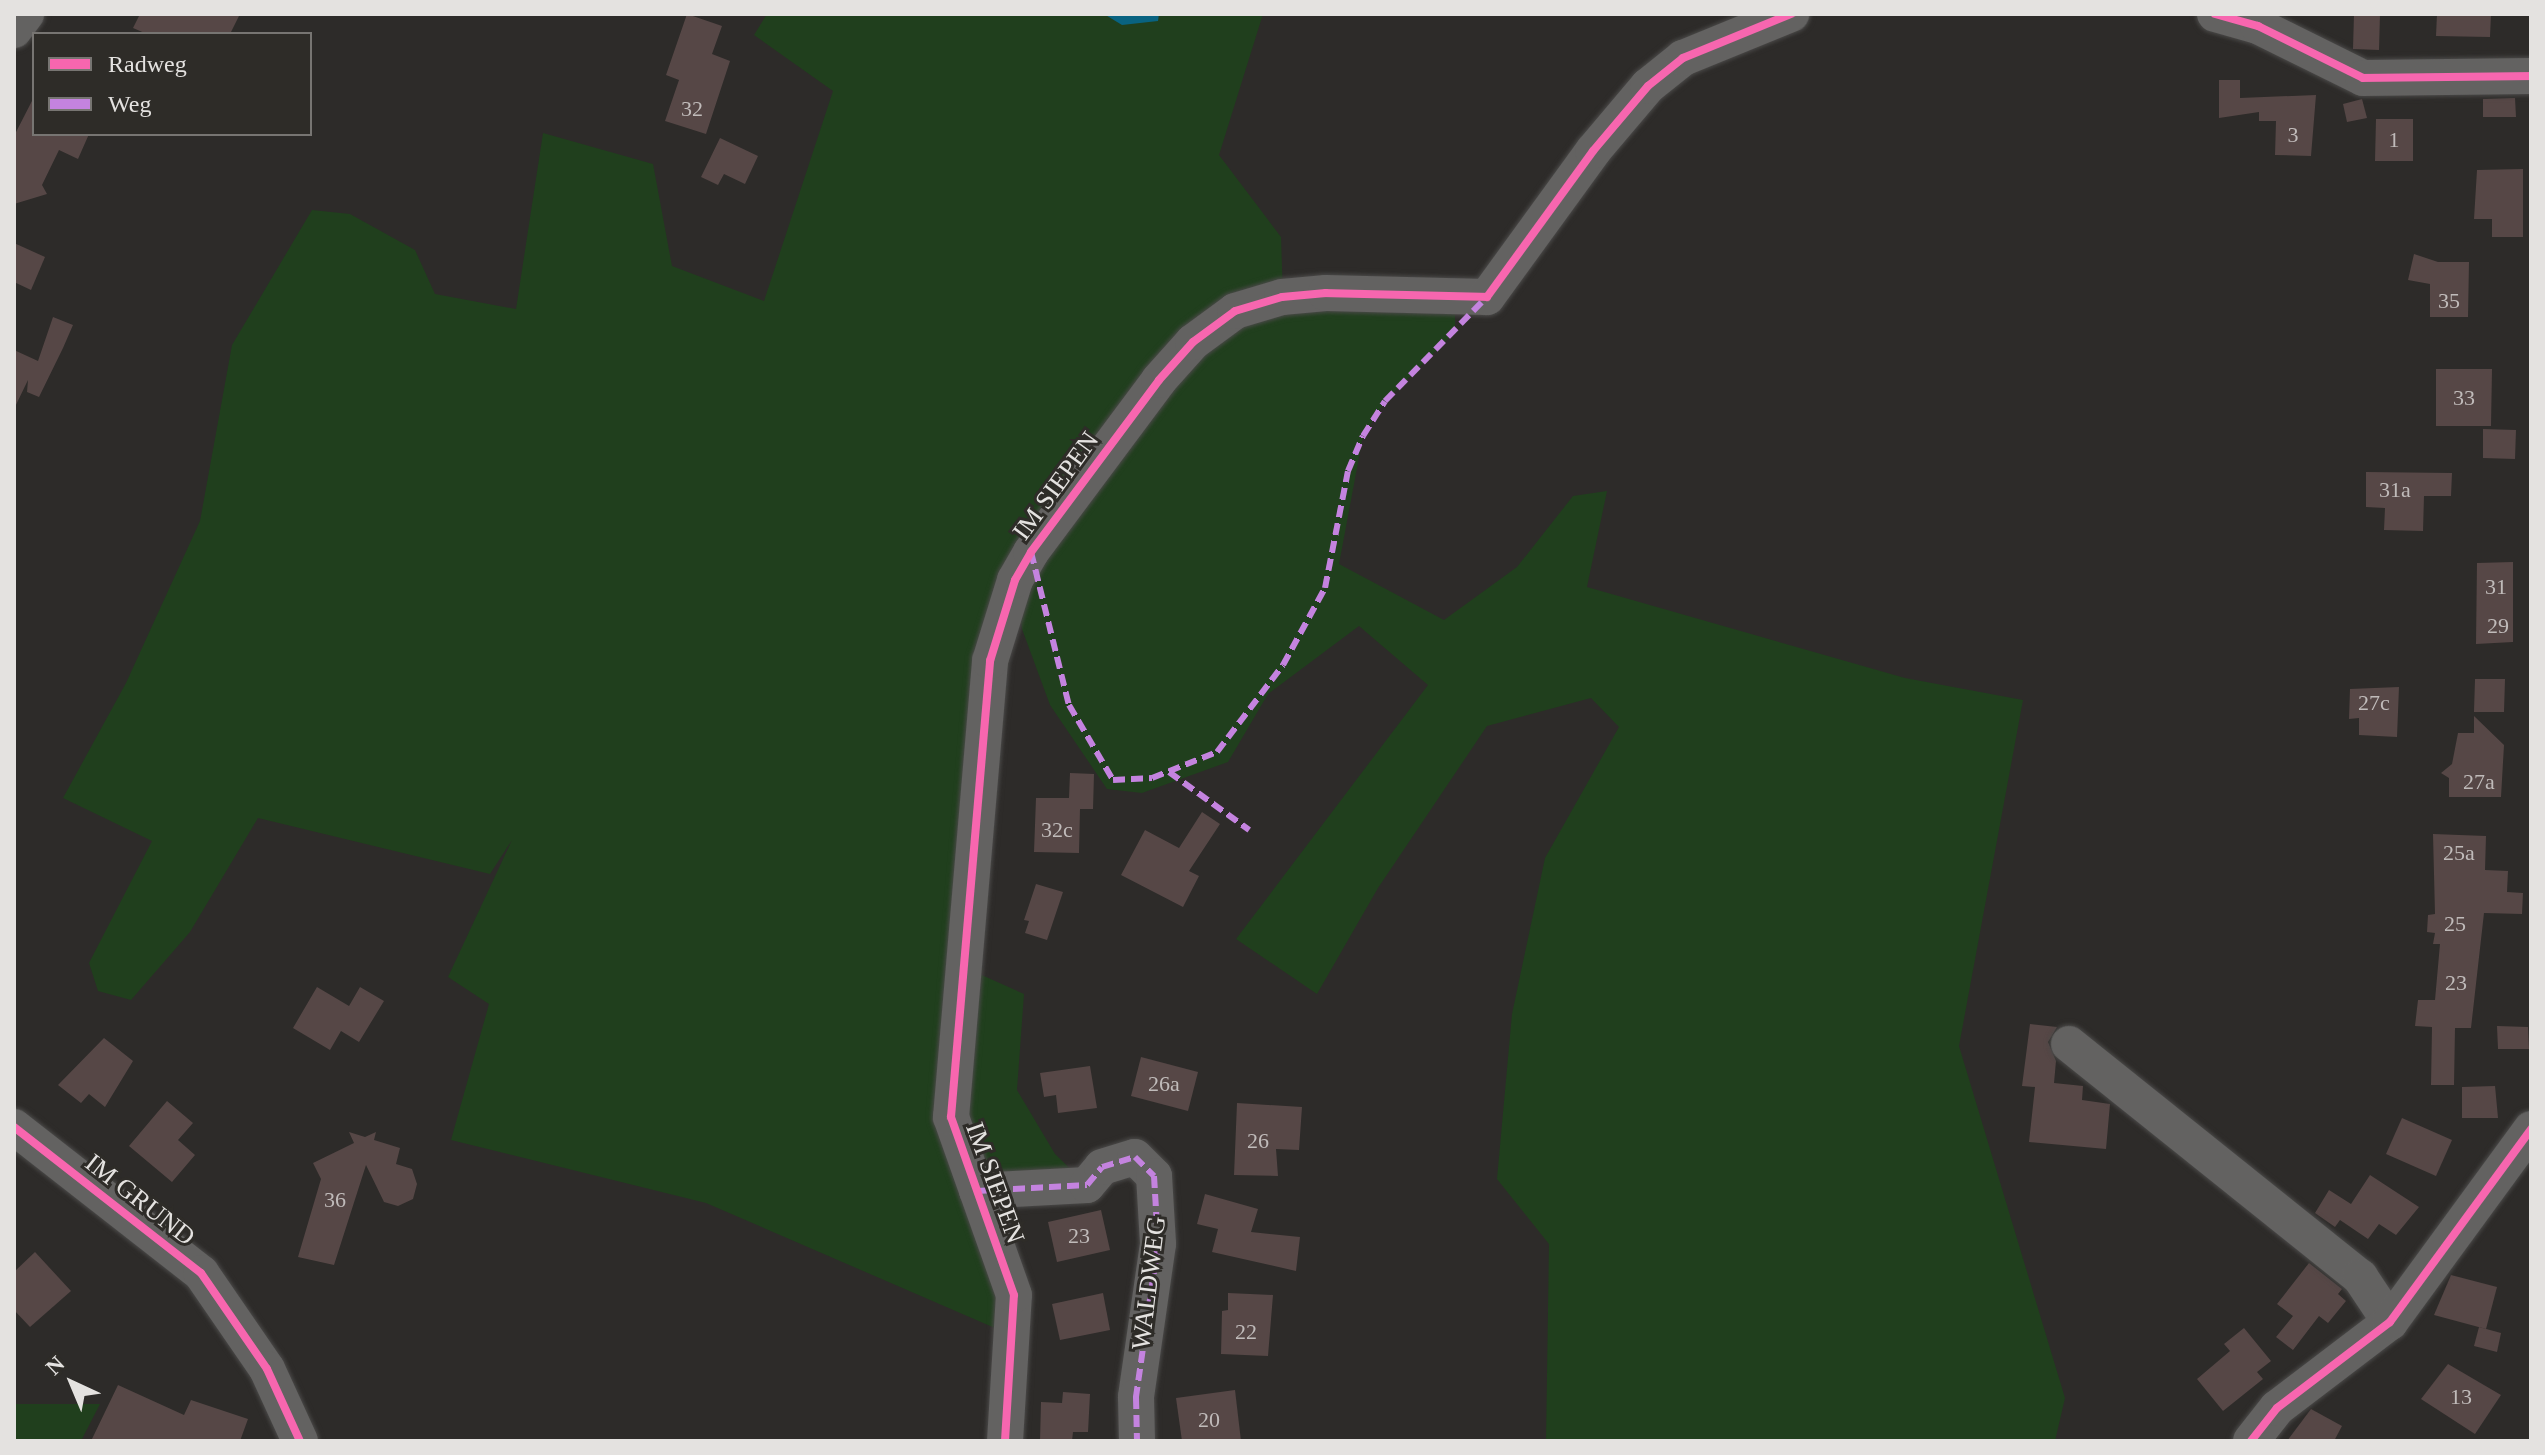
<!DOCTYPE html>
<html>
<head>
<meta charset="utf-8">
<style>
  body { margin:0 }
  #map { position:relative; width:2545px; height:1455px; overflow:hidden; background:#2d2b29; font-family:Georgia,serif }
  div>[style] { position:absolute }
  .green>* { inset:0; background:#203f1d }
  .water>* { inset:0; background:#096381 }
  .building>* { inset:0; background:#564746 }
  .roads { filter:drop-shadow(0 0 2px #4a4948) drop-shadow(0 0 2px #4a4948) }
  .minor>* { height:36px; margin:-18px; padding:0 18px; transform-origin:18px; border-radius:18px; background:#636261 }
  .quiet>* { height:6px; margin-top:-3px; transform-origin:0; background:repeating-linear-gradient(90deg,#c483df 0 12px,transparent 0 18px) }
  .cycleway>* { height:8px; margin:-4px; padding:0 4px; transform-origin:4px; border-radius:4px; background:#f766af }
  span { translate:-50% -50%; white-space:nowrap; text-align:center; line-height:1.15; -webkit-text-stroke:6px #2e2c28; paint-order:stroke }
  .number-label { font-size:22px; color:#c0bbba }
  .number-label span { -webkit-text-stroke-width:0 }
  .street-label { font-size:26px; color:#e4e2e0 }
  .frame { position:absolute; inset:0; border:16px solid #e4e2e0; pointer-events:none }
  .legend { position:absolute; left:32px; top:32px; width:280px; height:104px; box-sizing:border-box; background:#2e2c28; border:2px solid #777572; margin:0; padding:10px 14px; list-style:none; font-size:24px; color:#e4e2e0 }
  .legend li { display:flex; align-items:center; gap:16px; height:40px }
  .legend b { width:40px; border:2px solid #777572 }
  .north { position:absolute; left:32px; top:1343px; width:80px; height:80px; -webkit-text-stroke:6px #2e2c28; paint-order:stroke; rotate:316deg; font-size:22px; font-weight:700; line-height:32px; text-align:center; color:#e4e2e0 }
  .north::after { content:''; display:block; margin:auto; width:28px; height:36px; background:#e4e2e0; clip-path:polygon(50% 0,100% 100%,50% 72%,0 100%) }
</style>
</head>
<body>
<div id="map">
  <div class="green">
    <i style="clip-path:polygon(767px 14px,1263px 14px,1219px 155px,1281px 237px,1283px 297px,1455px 296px,1455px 332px,1385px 401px,1363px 436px,1339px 564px,1444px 620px,1517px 567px,1573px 496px,1607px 491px,1587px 587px,1905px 678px,2023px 700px,1959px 1046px,2065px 1398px,2055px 1441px,1546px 1441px,1549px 1244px,1497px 1179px,1512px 1014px,1545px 858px,1619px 727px,1591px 698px,1487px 726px,1378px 888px,1317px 994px,1236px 939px,1428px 685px,1359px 626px,1268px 694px,1228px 762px,1142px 793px,1107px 789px,1050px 705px,1022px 629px,1015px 583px,966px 968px,1024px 994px,1017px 1090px,1055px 1154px,1087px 1185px,983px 1192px,1011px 1335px,706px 1203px,451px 1140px,489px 1004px,448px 977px,512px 840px,490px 874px,258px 818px,190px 932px,131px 1000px,98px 991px,89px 963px,152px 841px,63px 798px,126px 683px,200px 521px,232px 345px,312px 210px,350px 214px,415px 250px,435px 294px,516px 309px,543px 133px,653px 164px,672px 266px,764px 301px,833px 91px,754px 35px)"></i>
    <i style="clip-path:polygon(14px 1404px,100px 1404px,81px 1441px,14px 1441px)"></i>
  </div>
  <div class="water">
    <i style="clip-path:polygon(1104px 14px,1159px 14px,1158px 21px,1122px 25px)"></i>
  </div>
  <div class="building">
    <i style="clip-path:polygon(140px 14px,240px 14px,230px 34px,147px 34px,133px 28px)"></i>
    <i style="clip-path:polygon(687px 14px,722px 26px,712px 54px,730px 61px,706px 134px,665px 121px,679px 80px,666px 75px)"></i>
    <i style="clip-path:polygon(2354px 14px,2380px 14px,2379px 50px,2353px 49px)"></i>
    <i style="clip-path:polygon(2437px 14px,2491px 14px,2490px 37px,2436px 36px)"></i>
    <i style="clip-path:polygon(2219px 80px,2240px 80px,2240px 98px,2316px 95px,2311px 156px,2275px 155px,2276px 121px,2259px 121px,2259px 112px,2219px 118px)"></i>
    <i style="clip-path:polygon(34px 97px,34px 134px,89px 134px,78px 159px,59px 150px,42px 185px,47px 194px,14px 204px,14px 136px)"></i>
    <i style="clip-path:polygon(2515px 98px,2516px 117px,2483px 117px,2483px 99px)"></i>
    <i style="clip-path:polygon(2362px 99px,2367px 118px,2347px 122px,2343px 104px)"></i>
    <i style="clip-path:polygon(2376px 119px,2413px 119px,2413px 161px,2375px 161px)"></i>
    <i style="clip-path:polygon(720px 138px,758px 156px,745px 184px,724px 174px,718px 185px,701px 177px)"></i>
    <i style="clip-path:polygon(2523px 169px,2523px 237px,2492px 237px,2492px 219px,2474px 219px,2477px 170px)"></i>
    <i style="clip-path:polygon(14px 243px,45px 257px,31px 290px,14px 282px)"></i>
    <i style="clip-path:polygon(2414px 254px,2438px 262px,2469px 262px,2468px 317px,2430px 317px,2430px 284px,2408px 280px)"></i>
    <i style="clip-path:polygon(53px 317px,73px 325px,63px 348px,39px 397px,27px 392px,28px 380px,14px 409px,14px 350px,38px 361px)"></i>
    <i style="clip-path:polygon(2436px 369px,2492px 369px,2491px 426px,2436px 426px)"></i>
    <i style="clip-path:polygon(2483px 429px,2516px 430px,2515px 459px,2483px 458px)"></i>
    <i style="clip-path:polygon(2366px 472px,2452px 473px,2451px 496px,2424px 496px,2423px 531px,2384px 530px,2385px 508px,2366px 507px)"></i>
    <i style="clip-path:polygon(2513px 562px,2513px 642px,2476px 644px,2477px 563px)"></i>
    <i style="clip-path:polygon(2475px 679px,2505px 679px,2504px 712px,2474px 712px)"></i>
    <i style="clip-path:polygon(2399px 687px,2397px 737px,2359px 735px,2359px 718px,2349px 719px,2350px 689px)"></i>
    <i style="clip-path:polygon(2474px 716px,2504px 745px,2501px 797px,2449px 797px,2449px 778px,2441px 773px,2452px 764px,2458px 733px,2474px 733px)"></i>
    <i style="clip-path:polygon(1070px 773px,1094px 774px,1093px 809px,1080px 809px,1079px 853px,1034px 852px,1036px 798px,1069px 798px)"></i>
    <i style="clip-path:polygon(1202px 812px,1220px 824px,1189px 871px,1199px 876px,1183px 907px,1121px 875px,1145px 830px,1179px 848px)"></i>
    <i style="clip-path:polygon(2433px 834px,2486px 836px,2485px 870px,2508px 871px,2507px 892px,2523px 893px,2522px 914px,2484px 913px,2471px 1028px,2455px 1028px,2454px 1085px,2431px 1085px,2432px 1027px,2415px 1026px,2418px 1000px,2435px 1000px,2440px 944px,2433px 944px,2435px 933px,2427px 932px,2428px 915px,2435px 914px)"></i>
    <i style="clip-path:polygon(1036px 884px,1063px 892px,1047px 940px,1025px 933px,1029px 921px,1024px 920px)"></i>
    <i style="clip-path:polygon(317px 987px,349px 1006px,360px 987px,384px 1001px,359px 1042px,341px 1031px,330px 1050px,293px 1028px)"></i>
    <i style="clip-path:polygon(2030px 1024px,2057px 1027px,2048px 1042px,2056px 1061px,2054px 1083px,2083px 1086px,2082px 1100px,2110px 1104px,2106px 1149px,2029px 1142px,2035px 1087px,2022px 1086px)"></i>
    <i style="clip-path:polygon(2497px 1026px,2528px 1027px,2529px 1049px,2498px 1049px)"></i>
    <i style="clip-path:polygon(104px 1038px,133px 1061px,105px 1107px,89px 1094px,81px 1103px,58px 1085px)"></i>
    <i style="clip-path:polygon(1141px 1057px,1198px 1072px,1188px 1111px,1131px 1096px)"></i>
    <i style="clip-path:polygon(1090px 1066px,1097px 1108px,1058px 1113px,1056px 1095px,1044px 1097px,1040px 1073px)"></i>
    <i style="clip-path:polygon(2495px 1086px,2498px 1118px,2462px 1118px,2462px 1087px)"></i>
    <i style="clip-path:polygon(167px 1101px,193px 1123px,178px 1140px,195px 1155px,172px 1182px,129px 1146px)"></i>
    <i style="clip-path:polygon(1237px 1103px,1302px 1107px,1299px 1150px,1276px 1149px,1278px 1176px,1234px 1175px)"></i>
    <i style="clip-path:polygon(2402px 1118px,2452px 1140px,2436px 1176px,2386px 1154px)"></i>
    <i style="clip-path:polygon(349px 1132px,365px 1137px,376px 1132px,374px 1140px,400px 1148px,396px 1164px,412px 1169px,417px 1184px,413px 1199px,398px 1206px,384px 1202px,366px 1165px,334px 1265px,298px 1257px,321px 1179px,313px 1163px,354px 1143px)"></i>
    <i style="clip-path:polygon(2370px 1175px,2419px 1207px,2396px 1235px,2379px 1224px,2368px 1239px,2340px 1220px,2335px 1227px,2315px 1213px,2329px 1190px,2351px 1204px)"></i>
    <i style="clip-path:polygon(1205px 1194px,1258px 1209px,1251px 1232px,1300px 1237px,1296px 1271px,1212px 1252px,1218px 1229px,1197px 1224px)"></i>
    <i style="clip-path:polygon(1101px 1210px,1110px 1250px,1057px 1262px,1048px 1222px)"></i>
    <i style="clip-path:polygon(35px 1252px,71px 1291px,30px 1327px,14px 1310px,14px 1272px)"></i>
    <i style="clip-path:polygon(2309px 1263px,2342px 1289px,2338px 1294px,2346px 1301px,2328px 1323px,2319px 1316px,2293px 1350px,2276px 1337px,2293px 1316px,2277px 1304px)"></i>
    <i style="clip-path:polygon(2451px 1275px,2497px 1287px,2486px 1329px,2434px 1315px)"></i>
    <i style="clip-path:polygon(1103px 1293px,1110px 1330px,1060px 1340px,1052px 1304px)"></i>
    <i style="clip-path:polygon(1228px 1293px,1273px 1295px,1268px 1356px,1221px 1354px,1222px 1311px,1228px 1310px)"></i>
    <i style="clip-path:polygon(2479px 1327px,2501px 1333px,2497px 1352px,2474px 1346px)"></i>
    <i style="clip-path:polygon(2244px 1328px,2271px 1361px,2257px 1372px,2263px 1379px,2223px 1411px,2197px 1379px,2230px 1351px,2224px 1344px)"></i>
    <i style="clip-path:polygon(2448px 1364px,2501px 1395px,2475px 1434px,2421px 1399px)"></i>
    <i style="clip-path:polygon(118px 1385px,184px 1415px,191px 1400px,248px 1419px,240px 1441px,91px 1441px)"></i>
    <i style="clip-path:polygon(1235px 1390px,1241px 1441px,1182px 1441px,1176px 1398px)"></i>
    <i style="clip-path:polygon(1063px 1392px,1090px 1394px,1088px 1432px,1073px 1432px,1072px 1441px,1040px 1441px,1041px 1402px,1062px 1403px)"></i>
    <i style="clip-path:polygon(2311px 1409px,2342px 1426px,2334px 1441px,2287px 1441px)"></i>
  </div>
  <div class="roads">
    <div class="minor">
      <i style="left:2215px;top:14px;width:45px;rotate:15.6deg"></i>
      <i style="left:2258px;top:26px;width:117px;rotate:26.3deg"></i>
      <i style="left:2363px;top:78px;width:168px;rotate:-0.7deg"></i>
      <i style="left:14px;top:30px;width:20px;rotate:-53deg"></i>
      <i style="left:2069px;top:1044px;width:373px;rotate:38.7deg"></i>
      <i style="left:2360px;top:1277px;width:54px;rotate:56.3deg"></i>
      <i style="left:14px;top:1127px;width:237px;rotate:38deg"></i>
      <i style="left:201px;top:1273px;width:116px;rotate:55.5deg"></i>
      <i style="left:267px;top:1369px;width:79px;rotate:65.4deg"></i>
      <i style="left:977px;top:1191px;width:110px;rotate:-3.1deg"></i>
      <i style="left:1087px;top:1185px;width:23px;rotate:-50deg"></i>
      <i style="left:1102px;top:1167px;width:34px;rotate:-17deg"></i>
      <i style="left:1135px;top:1157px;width:27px;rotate:45deg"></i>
      <i style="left:1154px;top:1176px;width:68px;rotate:86.6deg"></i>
      <i style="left:1158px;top:1244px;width:155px;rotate:98.2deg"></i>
      <i style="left:1136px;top:1397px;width:44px;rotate:88.7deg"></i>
      <i style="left:1005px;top:1441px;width:146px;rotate:-86.5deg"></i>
      <i style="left:1014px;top:1295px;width:189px;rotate:-109.5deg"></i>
      <i style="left:951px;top:1117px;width:458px;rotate:-85.1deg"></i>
      <i style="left:990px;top:661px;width:85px;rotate:-72.8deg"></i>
      <i style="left:1015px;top:580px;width:32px;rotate:-60deg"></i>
      <i style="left:1031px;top:552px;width:214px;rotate:-53.3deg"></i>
      <i style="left:1159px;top:380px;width:51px;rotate:-48.2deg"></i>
      <i style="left:1193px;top:342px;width:52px;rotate:-36.4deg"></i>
      <i style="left:1235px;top:311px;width:49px;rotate:-16.6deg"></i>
      <i style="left:1282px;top:297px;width:44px;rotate:-5.2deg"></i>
      <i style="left:1326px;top:293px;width:161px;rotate:1.4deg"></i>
      <i style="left:1487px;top:297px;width:180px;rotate:-54deg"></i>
      <i style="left:1593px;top:151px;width:85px;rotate:-49.8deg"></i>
      <i style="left:1648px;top:86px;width:45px;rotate:-38.7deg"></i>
      <i style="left:1683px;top:58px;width:117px;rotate:-22.2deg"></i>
      <i style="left:2251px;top:1441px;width:42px;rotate:-51.8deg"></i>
      <i style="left:2277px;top:1408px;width:142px;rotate:-37.3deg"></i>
      <i style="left:2390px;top:1322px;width:239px;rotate:-53.8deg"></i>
    </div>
  </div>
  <div class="quiet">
    <i style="left:1031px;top:552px;width:158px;rotate:76.1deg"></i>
    <i style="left:1069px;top:705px;width:87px;rotate:59.6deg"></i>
    <i style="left:1113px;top:780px;width:39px;rotate:-3deg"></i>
    <i style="left:1152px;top:778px;width:70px;rotate:-21.8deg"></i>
    <i style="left:1217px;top:752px;width:109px;rotate:-52.8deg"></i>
    <i style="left:1283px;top:665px;width:88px;rotate:-61.4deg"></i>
    <i style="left:1325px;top:588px;width:119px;rotate:-78.9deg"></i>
    <i style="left:1348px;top:471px;width:38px;rotate:-67deg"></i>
    <i style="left:1363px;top:436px;width:41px;rotate:-57.8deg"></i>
    <i style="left:1385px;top:401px;width:146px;rotate:-45.6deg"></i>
    <i style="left:1169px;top:772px;width:99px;rotate:35.9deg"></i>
    <i style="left:979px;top:1197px;width:6px;rotate:-108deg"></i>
    <i style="left:977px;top:1191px;width:110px;rotate:-3.1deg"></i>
    <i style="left:1087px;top:1185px;width:23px;rotate:-50deg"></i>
    <i style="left:1102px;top:1167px;width:34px;rotate:-17deg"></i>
    <i style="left:1135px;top:1157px;width:27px;rotate:45deg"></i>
    <i style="left:1154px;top:1176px;width:68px;rotate:86.6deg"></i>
    <i style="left:1158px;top:1244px;width:155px;rotate:98.2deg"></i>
    <i style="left:1136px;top:1397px;width:44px;rotate:88.7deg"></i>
  </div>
  <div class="cycleway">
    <i style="left:2215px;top:14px;width:45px;rotate:15.6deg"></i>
    <i style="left:2258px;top:26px;width:117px;rotate:26.3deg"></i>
    <i style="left:2363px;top:78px;width:168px;rotate:-0.7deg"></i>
    <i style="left:14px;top:1127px;width:237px;rotate:38deg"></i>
    <i style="left:201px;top:1273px;width:116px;rotate:55.5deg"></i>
    <i style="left:267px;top:1369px;width:79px;rotate:65.4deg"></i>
    <i style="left:1005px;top:1441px;width:146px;rotate:-86.5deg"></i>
    <i style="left:1014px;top:1295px;width:189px;rotate:-109.5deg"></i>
    <i style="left:951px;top:1117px;width:458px;rotate:-85.1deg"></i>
    <i style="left:990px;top:661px;width:85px;rotate:-72.8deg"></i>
    <i style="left:1015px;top:580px;width:32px;rotate:-60deg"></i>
    <i style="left:1031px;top:552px;width:214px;rotate:-53.3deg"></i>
    <i style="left:1159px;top:380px;width:51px;rotate:-48.2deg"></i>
    <i style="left:1193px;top:342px;width:52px;rotate:-36.4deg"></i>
    <i style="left:1235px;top:311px;width:49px;rotate:-16.6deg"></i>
    <i style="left:1282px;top:297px;width:44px;rotate:-5.2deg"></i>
    <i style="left:1326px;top:293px;width:161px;rotate:1.4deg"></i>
    <i style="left:1487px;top:297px;width:180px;rotate:-54deg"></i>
    <i style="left:1593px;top:151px;width:85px;rotate:-49.8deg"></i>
    <i style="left:1648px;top:86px;width:45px;rotate:-38.7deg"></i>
    <i style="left:1683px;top:58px;width:117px;rotate:-22.2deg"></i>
    <i style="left:2251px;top:1441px;width:42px;rotate:-51.8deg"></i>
    <i style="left:2277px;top:1408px;width:142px;rotate:-37.3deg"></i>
    <i style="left:2390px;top:1322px;width:239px;rotate:-53.8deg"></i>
  </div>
  <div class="number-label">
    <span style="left:692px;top:109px">32</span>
    <span style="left:2293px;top:135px">3</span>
    <span style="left:2394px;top:140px">1</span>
    <span style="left:2449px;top:301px">35</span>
    <span style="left:2464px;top:398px">33</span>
    <span style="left:2395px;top:490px">31a</span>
    <span style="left:2496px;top:587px">31</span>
    <span style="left:2498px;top:626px">29</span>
    <span style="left:2374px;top:703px">27c</span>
    <span style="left:2479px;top:782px">27a</span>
    <span style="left:1057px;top:830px">32c</span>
    <span style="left:2459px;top:853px">25a</span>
    <span style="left:2455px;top:924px">25</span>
    <span style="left:2456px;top:983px">23</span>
    <span style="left:1164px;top:1084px">26a</span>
    <span style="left:1258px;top:1141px">26</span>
    <span style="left:335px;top:1200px">36</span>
    <span style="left:1079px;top:1236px">23</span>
    <span style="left:1246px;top:1332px">22</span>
    <span style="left:2461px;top:1397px">13</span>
    <span style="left:1209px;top:1420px">20</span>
  </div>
  <div class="street-label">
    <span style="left:1056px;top:486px;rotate:-54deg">IM SIEPEN</span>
    <span style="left:995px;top:1183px;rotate:70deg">IM SIEPEN</span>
    <span style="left:140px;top:1200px;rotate:38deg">IM GRUND</span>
    <span style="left:1149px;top:1283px;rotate:-83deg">WALDWEG</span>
  </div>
  <div class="frame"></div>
  <ul class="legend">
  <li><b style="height:10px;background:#f766af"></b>Radweg</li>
  <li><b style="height:10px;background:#c483df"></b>Weg</li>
  </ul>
  <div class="north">N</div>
</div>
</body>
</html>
